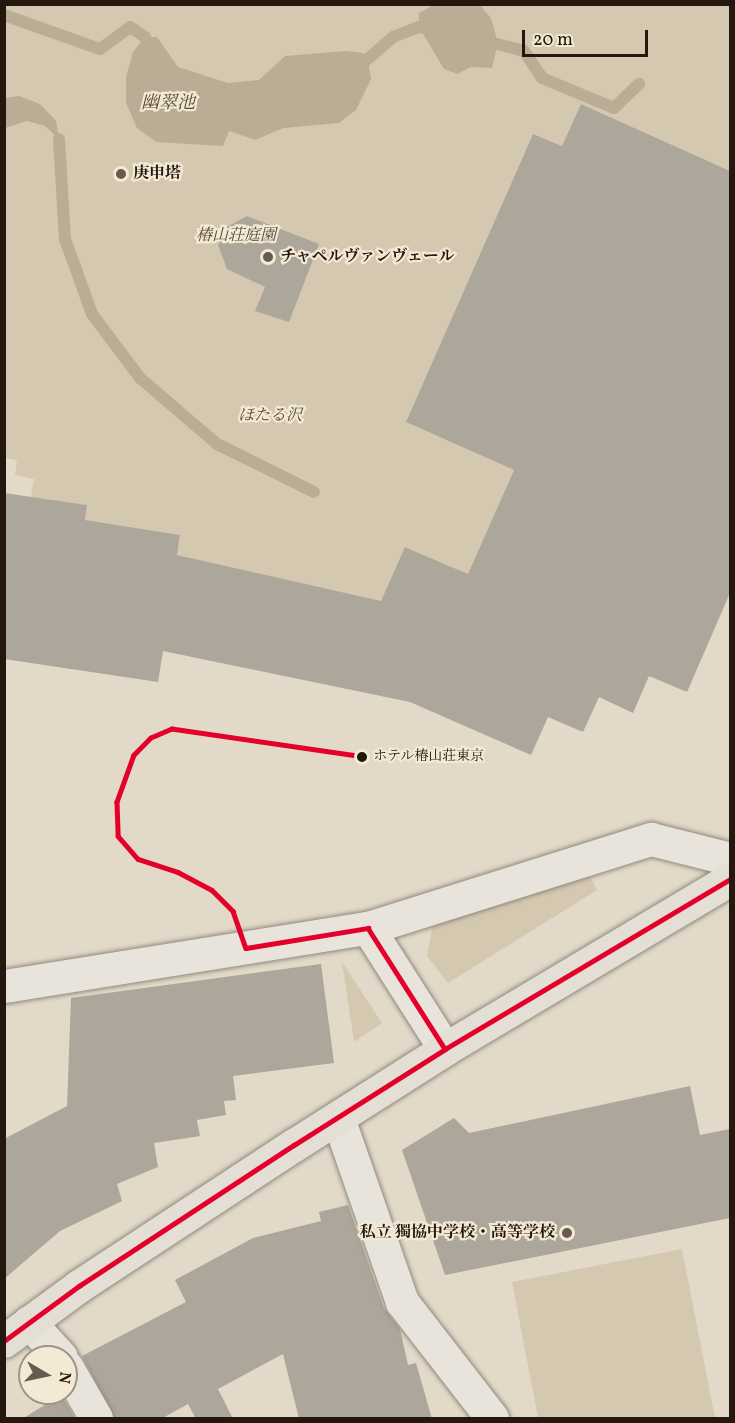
<!DOCTYPE html>
<html>
<head>
<meta charset="utf-8">
<style>
  body { margin:0 }
  #map { position:relative; width:735px; height:1423px; overflow:hidden; background:#e2d9c8; font-family:Vollkorn,"Noto Serif JP",serif }
  div>[style] { position:absolute }
  .green>* { inset:0; background:#d5c8b1 }
  .water>* { inset:0; background:#b9ad96 }
  .stream>* { height:12px; margin:-6px; padding:0 6px; transform-origin:6px; border-radius:6px; background:#b9ad96 }
  .building>* { inset:0; background:#ada69a }
  .roads { filter:drop-shadow(0 0 2px #90897e) drop-shadow(0 0 2px #90897e) }
  .minor>* { height:33px; margin:-16.5px; padding:0 16.5px; transform-origin:16.5px; border-radius:16.5px; background:#e8e3db }
  .primary>* { height:33px; margin:-16.5px; padding:0 16.5px; transform-origin:16.5px; border-radius:16.5px; background:#e4dfd5 }
  .bus-1>* { height:4.5px; margin:-2.25px; padding:0 2.25px; transform-origin:2.25px; border-radius:2.25px; background:#e4002b }
  .dots>* { width:16px; height:16px; translate:-50% -50%; box-sizing:border-box; border:3px solid #f3e9d4; border-radius:50% }
  span { translate:-50% -50%; white-space:nowrap; text-align:center; line-height:1.15; -webkit-text-stroke:4.5px #f3e9d4; paint-order:stroke }
  .bus-label { font-size:14px; color:#24170d }
  .left { translate:0 -50%; text-align:left }
  .poi-label { font-size:16px; color:#24170d; font-weight:700 }
  .right { translate:-100% -50%; text-align:right }
  .park-label { font-size:16px; color:#564839; font-style:italic }
  .water-label { font-size:18px; color:#594b3b; font-style:italic }
  .frame { position:absolute; inset:0; border:6px solid #24170d; pointer-events:none }
  .north { position:absolute; left:18px; top:1345px; width:60px; height:60px; box-sizing:border-box; background:#f3e9d4; border:2px solid #a09584; border-radius:50%; rotate:99deg; font-size:16px; font-weight:700; line-height:24px; text-align:center; color:#24170d }
  .north::after { content:''; display:block; margin:auto; width:21px; height:27px; background:#665b4e; clip-path:polygon(50% 0,100% 100%,50% 72%,0 100%) }
  .scale { position:absolute; left:522px; top:30px; width:126px; height:27px; box-sizing:border-box; border:3px solid #24170d; border-top:0; padding-left:8px; font-size:18px; line-height:21px; white-space:nowrap; color:#24170d; -webkit-text-stroke:4px #f3e9d4; paint-order:stroke }
</style>
</head>
<body>
<div id="map">
  <div class="green">
    <i style="clip-path:polygon(4px 5px,730px 5px,730px 171px,581px 104px,562px 146px,533px 134px,406px 422px,514px 470px,468px 574px,406px 547px,381px 601px,177px 555px,180px 535px,85px 520px,87px 505px,31px 497px,34px 479px,15px 475px,17px 460px,5px 458px)"></i>
    <i style="clip-path:polygon(588px 873px,597px 890px,448px 983px,427px 956px,433px 923px)"></i>
    <i style="clip-path:polygon(342px 962px,382px 1023px,354px 1042px)"></i>
    <i style="clip-path:polygon(682px 1249px,715px 1418px,538px 1418px,512px 1282px)"></i>
  </div>
  <div class="water">
    <i style="clip-path:polygon(435px 4px,480px 5px,491px 18px,498px 43px,492px 68px,471px 67px,457px 74px,444px 69px,419px 27px,419px 13px)"></i>
    <i style="clip-path:polygon(145px 37px,157px 37px,178px 67px,228px 83px,259px 80px,285px 56px,346px 51px,363px 53px,368px 61px,371px 79px,356px 110px,339px 123px,283px 128px,255px 140px,229px 131px,223px 146px,156px 142px,137px 128px,126px 103px,126px 77px,133px 52px)"></i>
    <i style="clip-path:polygon(19px 96px,40px 104px,56px 121px,59px 139px,45px 126px,27px 121px,5px 128px,5px 98px)"></i>
  </div>
  <div class="stream">
    <i style="left:4px;top:15px;width:102px;rotate:19.5deg"></i>
    <i style="left:100px;top:49px;width:37px;rotate:-36deg"></i>
    <i style="left:130px;top:27px;width:18px;rotate:34deg"></i>
    <i style="left:145px;top:37px;width:15px;rotate:67deg"></i>
    <i style="left:482px;top:40px;width:43px;rotate:14.7deg"></i>
    <i style="left:524px;top:51px;width:32px;rotate:56deg"></i>
    <i style="left:542px;top:78px;width:78px;rotate:22.6deg"></i>
    <i style="left:614px;top:108px;width:35px;rotate:-44deg"></i>
    <i style="left:356px;top:69px;width:49px;rotate:-40.9deg"></i>
    <i style="left:393px;top:37px;width:28px;rotate:-21deg"></i>
    <i style="left:419px;top:27px;width:16px;rotate:11deg"></i>
    <i style="left:59px;top:139px;width:100px;rotate:86.6deg"></i>
    <i style="left:65px;top:239px;width:80px;rotate:70.2deg"></i>
    <i style="left:92px;top:314px;width:80px;rotate:53.1deg"></i>
    <i style="left:140px;top:378px;width:101px;rotate:40.6deg"></i>
    <i style="left:217px;top:444px;width:108px;rotate:26.3deg"></i>
  </div>
  <div class="building">
    <i style="clip-path:polygon(581px 104px,730px 171px,730px 593px,687px 692px,649px 676px,633px 713px,599px 697px,583px 732px,548px 717px,531px 755px,410px 702px,163px 651px,158px 682px,4px 659px,4px 493px,87px 505px,85px 520px,180px 535px,177px 555px,381px 601px,405px 547px,468px 574px,514px 470px,406px 422px,533px 134px,562px 146px)"></i>
    <i style="clip-path:polygon(247px 216px,319px 244px,289px 322px,255px 311px,265px 287px,227px 269px,218px 245px,227px 227px)"></i>
    <i style="clip-path:polygon(321px 964px,334px 1063px,233px 1076px,236px 1100px,224px 1101px,226px 1115px,197px 1120px,200px 1136px,154px 1143px,158px 1167px,117px 1184px,122px 1201px,60px 1231px,4px 1279px,4px 1139px,67px 1106px,71px 998px)"></i>
    <i style="clip-path:polygon(690px 1086px,700px 1135px,730px 1129px,730px 1218px,445px 1275px,402px 1150px,454px 1118px,469px 1133px)"></i>
    <i style="clip-path:polygon(348px 1205px,384px 1308px,400px 1329px,408px 1365px,416px 1363px,432px 1419px,299px 1419px,283px 1354px,218px 1389px,233px 1419px,196px 1419px,188px 1404px,161px 1419px,115px 1419px,82px 1356px,186px 1302px,175px 1280px,253px 1238px,321px 1221px,319px 1212px)"></i>
    <i style="clip-path:polygon(61px 1395px,75px 1419px,22px 1419px)"></i>
  </div>
  <div class="roads">
    <div class="minor">
      <i style="left:368px;top:928px;width:297px;rotate:-17.5deg"></i>
      <i style="left:651px;top:839px;width:81px;rotate:14.2deg"></i>
      <i style="left:4px;top:986px;width:369px;rotate:-9.1deg"></i>
      <i style="left:368px;top:928px;width:143px;rotate:57.5deg"></i>
      <i style="left:338px;top:1118px;width:195px;rotate:70.8deg"></i>
      <i style="left:402px;top:1302px;width:147px;rotate:52.2deg"></i>
      <i style="left:29px;top:1322px;width:47px;rotate:47.6deg"></i>
      <i style="left:66px;top:1366px;width:60px;rotate:60deg"></i>
    </div>
    <div class="primary">
      <i style="left:4px;top:1341px;width:93px;rotate:-36.3deg"></i>
      <i style="left:79px;top:1286px;width:257px;rotate:-33.3deg"></i>
      <i style="left:294px;top:1145px;width:179px;rotate:-32.4deg"></i>
      <i style="left:445px;top:1049px;width:332px;rotate:-30.8deg"></i>
    </div>
  </div>
  <div class="bus-1">
    <i style="left:364px;top:757px;width:194px;rotate:-171.7deg"></i>
    <i style="left:172px;top:729px;width:23px;rotate:157deg"></i>
    <i style="left:151px;top:738px;width:24px;rotate:135deg"></i>
    <i style="left:134px;top:755px;width:50px;rotate:109.9deg"></i>
    <i style="left:117px;top:802px;width:34px;rotate:88deg"></i>
    <i style="left:118px;top:836px;width:30px;rotate:49deg"></i>
    <i style="left:138px;top:859px;width:42px;rotate:18deg"></i>
    <i style="left:178px;top:872px;width:38px;rotate:28deg"></i>
    <i style="left:212px;top:890px;width:30px;rotate:45deg"></i>
    <i style="left:233px;top:911px;width:39px;rotate:71deg"></i>
    <i style="left:246px;top:948px;width:124px;rotate:-9.3deg"></i>
    <i style="left:368px;top:928px;width:143px;rotate:57.5deg"></i>
    <i style="left:4px;top:1341px;width:93px;rotate:-36.3deg"></i>
    <i style="left:79px;top:1286px;width:257px;rotate:-33.3deg"></i>
    <i style="left:294px;top:1145px;width:179px;rotate:-32.4deg"></i>
    <i style="left:445px;top:1049px;width:332px;rotate:-30.8deg"></i>
  </div>
  <div class="dots">
    <i style="left:121px;top:174px;background:#665b4e"></i>
    <i style="left:268px;top:257px;background:#665b4e"></i>
    <i style="left:362px;top:757px;background:#24170d"></i>
    <i style="left:567px;top:1233px;background:#665b4e"></i>
  </div>
  <div class="bus-label">
    <span class="left" style="left:373px;top:757px">ホテル椿山荘東京</span>
  </div>
  <div class="poi-label">
    <span class="left" style="left:133px;top:174px">庚申塔</span>
    <span class="left" style="left:280px;top:257px">チャペルヴァンヴェール</span>
    <span class="right" style="left:555px;top:1233px">私立 獨協中学校・高等学校</span>
  </div>
  <div class="park-label">
    <span style="left:236px;top:236px">椿山荘庭園</span>
    <span style="left:270px;top:416px">ほたる沢</span>
  </div>
  <div class="water-label">
    <span style="left:168px;top:104px">幽翠池</span>
  </div>
  <div class="frame"></div>
  <div class="north">N</div>
  <div class="scale">20 m</div>
</div>
</body>
</html>
